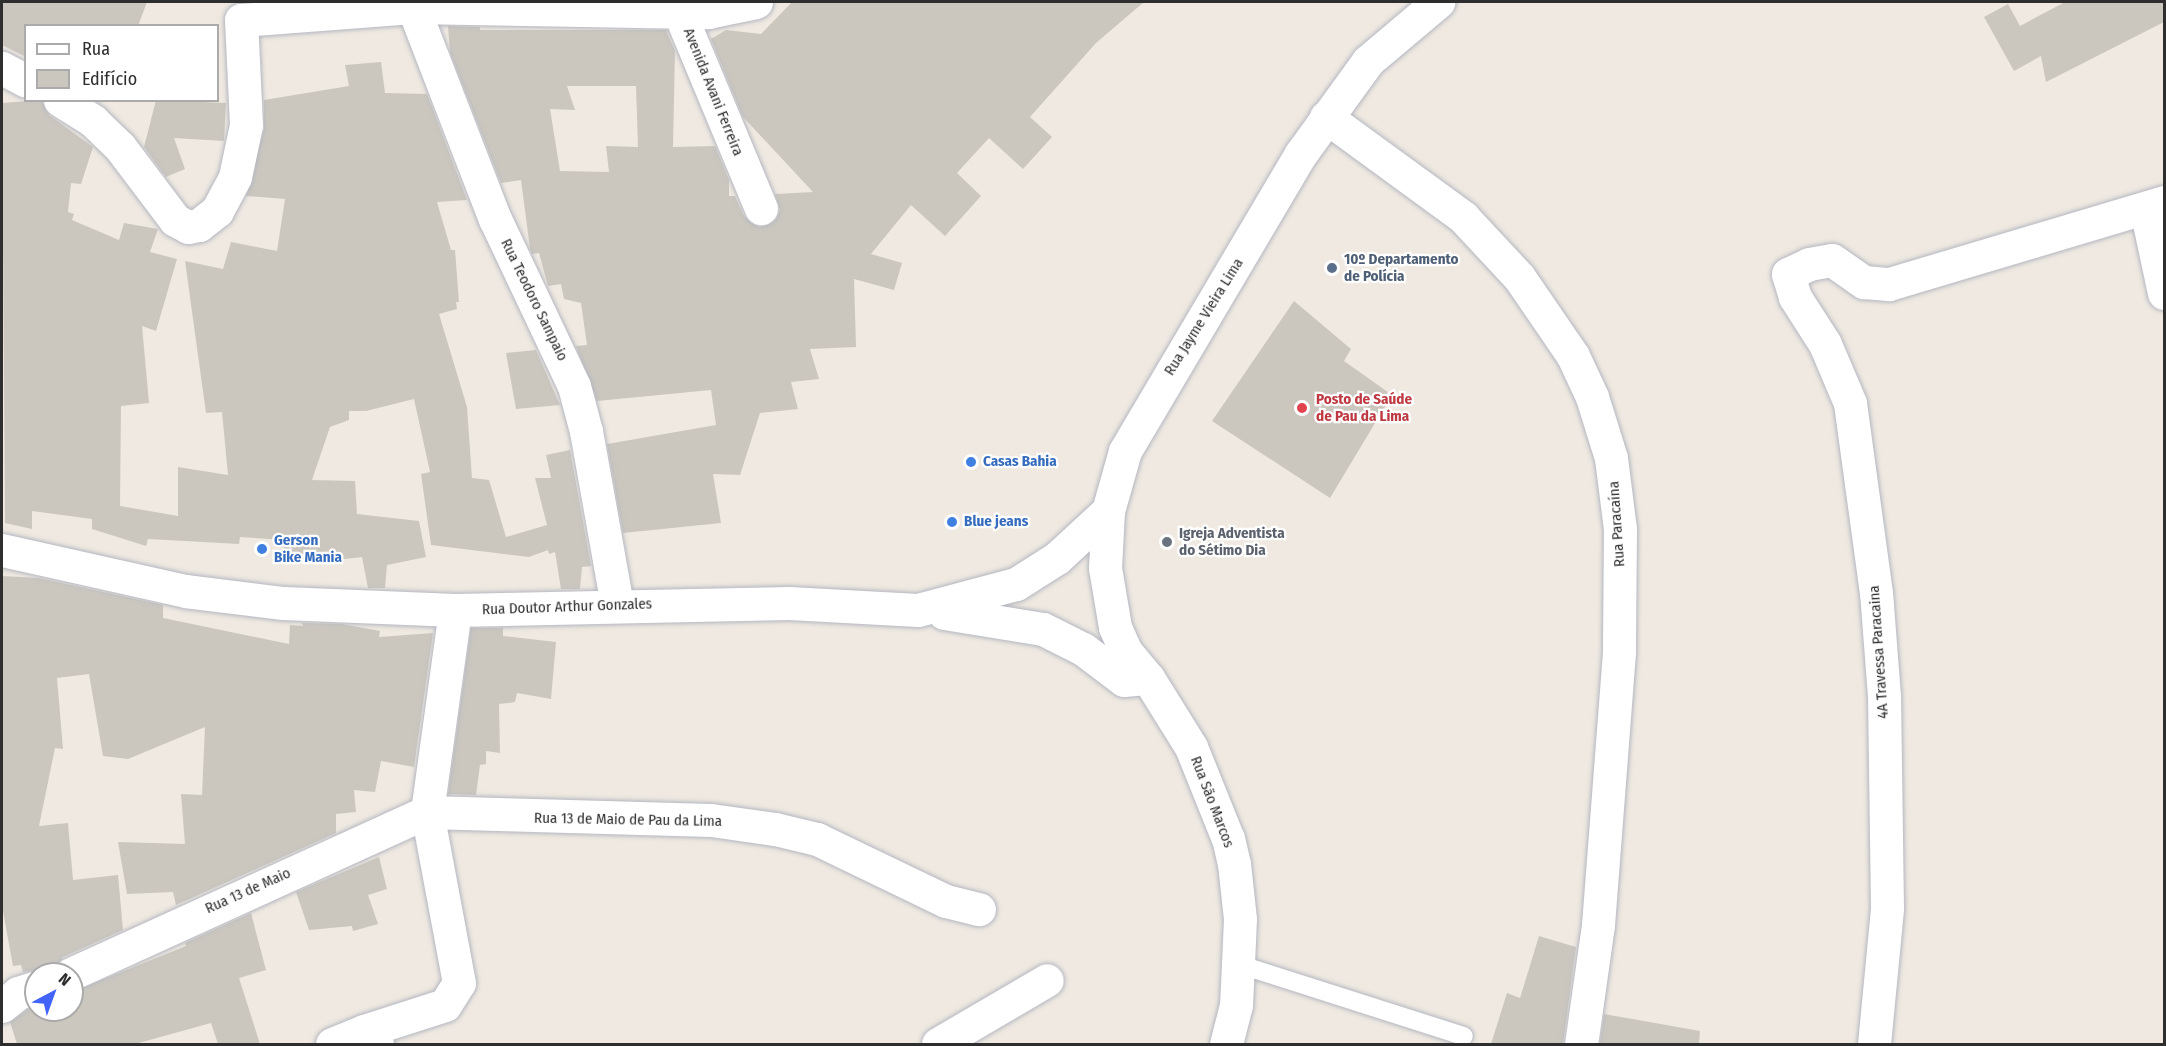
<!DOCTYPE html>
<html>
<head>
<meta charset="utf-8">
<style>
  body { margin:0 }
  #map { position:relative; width:2166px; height:1046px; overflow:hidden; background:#efe9e1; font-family:"Fira Sans Condensed",sans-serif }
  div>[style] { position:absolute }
  .building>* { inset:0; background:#cbc7bf }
  .roads { filter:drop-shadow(0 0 2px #b4b7c1) drop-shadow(0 0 2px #b4b7c1) }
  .service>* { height:18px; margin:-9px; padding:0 9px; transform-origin:9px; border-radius:9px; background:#fff }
  .minor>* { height:33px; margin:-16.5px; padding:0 16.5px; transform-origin:16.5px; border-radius:16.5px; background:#fff }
  .secondary>* { height:33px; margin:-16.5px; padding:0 16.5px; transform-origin:16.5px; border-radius:16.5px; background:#fff }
  .dots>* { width:16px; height:16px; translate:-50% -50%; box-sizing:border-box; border:3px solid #fff; border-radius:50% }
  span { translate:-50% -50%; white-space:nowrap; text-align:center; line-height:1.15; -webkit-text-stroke:4.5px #fff; paint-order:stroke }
  .street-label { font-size:15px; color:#2e2e2e }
  .service-label { font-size:15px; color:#4e5e75; font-weight:700 }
  .left { translate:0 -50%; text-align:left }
  .health-label { font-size:15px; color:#be3a42; font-weight:700 }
  .shop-label { font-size:15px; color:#366cbe; font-weight:700 }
  .worship-label { font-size:15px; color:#5b616d; font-weight:700 }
  .frame { position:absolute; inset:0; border:3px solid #2e2e2e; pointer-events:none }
  .legend { position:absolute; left:24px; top:24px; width:195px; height:78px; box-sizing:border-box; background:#fff; border:2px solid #ababab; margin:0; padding:8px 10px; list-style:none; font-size:18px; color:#2e2e2e }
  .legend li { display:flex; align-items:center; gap:12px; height:30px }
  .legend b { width:30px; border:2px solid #ababab }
  .north { position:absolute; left:24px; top:962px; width:60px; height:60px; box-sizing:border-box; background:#fff; border:2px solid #ababab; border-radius:50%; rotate:41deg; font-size:16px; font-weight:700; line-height:24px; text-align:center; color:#2e2e2e }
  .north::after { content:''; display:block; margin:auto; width:21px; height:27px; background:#4264fb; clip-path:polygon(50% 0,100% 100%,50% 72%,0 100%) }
</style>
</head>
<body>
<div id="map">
  <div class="building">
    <i style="clip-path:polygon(2px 2px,147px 2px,138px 26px,26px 26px,26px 57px,2px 45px)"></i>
    <i style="clip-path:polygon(evenodd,792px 2px,1144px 2px,1096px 43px,1030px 117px,1052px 137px,1023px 169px,989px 138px,957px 173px,981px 196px,945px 236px,911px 205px,871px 254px,902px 263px,894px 290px,854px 279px,856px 347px,810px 349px,819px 379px,791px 382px,798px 409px,760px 413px,740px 475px,713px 474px,721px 523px,623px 533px,607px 444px,716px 425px,711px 390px,597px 401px,576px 346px,587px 345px,581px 303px,564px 299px,561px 284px,548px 286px,539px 253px,532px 254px,530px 249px,521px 180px,501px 183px,450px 52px,448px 26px,480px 27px,480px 30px,666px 30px,675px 51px,673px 147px,715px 146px,729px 180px,729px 196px,735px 196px,744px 216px,759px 227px,776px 219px,780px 210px,775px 194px,813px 192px,743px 117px,711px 39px,726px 30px,761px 34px,792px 2px,567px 86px,636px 86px,638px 147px,606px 146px,609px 172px,560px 171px,550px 109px,575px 110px,567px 86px)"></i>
    <i style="clip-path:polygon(2065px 2px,2164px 2px,2164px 22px,2046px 82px,2041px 56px,2014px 71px,1984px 17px,2008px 4px,2020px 26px)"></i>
    <i style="clip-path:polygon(381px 62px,385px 93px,427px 94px,467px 200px,437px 202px,451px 250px,455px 250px,459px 302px,456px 302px,457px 309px,439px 314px,467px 407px,472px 478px,489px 480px,506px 537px,547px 525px,535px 478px,551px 478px,546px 455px,570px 450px,591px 566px,582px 567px,580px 589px,561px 589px,555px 552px,549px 554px,548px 550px,529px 557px,431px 545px,421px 474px,430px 472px,414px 399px,366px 411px,349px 411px,349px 420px,330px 427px,312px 480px,355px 481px,357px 514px,419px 521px,426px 557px,387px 565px,385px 588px,368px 588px,362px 557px,311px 563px,310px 555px,284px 553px,283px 540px,240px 537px,239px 544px,148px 539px,146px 546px,92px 529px,92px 519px,32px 511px,32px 529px,5px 523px,2px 103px,41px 100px,49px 115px,93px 147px,81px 184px,71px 183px,68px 212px,74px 214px,72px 220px,119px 240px,124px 223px,158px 229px,150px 252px,177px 259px,156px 331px,142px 326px,149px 403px,121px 406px,120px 506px,178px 516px,178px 467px,228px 475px,222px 412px,206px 413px,185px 261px,223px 269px,231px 242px,277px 251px,285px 199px,246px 196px,264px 129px,264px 100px,349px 86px,345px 65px)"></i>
    <i style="clip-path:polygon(156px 100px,226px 103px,224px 141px,174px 138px,185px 169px,166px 177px,144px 147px)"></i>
    <i style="clip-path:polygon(1294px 301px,1351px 349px,1344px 361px,1392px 395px,1330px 498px,1212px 421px)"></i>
    <i style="clip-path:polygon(536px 350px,560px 405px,516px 409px,506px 353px)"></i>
    <i style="clip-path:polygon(2px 576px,39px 578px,163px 605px,163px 618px,289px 644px,290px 625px,303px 626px,302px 623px,342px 624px,380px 631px,379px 637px,433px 633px,414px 767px,381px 761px,375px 792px,354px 790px,356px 812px,336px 814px,336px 833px,176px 905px,173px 892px,127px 894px,118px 842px,185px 844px,181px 794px,202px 795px,205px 727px,128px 759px,103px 756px,89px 674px,57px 678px,63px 749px,55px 748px,39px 826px,68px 823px,73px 880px,118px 875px,123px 930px,63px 957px,53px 974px,39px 969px,23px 972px,21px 965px,13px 966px,2px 906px)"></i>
    <i style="clip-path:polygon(471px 628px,503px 628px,503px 636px,556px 642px,551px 699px,517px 693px,515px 702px,499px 704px,500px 753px,486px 751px,486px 764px,480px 765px,476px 795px,448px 794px)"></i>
    <i style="clip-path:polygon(379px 857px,387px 889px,368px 895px,378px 924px,353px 931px,352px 926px,309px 930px,296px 892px)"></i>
    <i style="clip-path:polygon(251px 913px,266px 970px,239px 978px,260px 1044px,218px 1044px,211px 1023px,135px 1044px,17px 1044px,10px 1022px,27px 1010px,36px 1007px,36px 1010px,72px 1010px,72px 992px,186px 946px,185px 943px)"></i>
    <i style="clip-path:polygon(1539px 936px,1576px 947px,1563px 1044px,1491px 1044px,1507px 993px,1520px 998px)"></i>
    <i style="clip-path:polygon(1604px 1014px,1700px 1031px,1699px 1044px,1600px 1044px)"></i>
  </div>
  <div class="roads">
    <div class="service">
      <i style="left:1238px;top:964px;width:237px;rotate:17.7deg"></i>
    </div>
    <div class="minor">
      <i style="left:413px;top:7px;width:227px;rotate:68.9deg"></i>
      <i style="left:495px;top:219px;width:185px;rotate:64.7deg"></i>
      <i style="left:574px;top:386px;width:47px;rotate:75.1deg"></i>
      <i style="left:586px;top:431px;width:177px;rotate:79.9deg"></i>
      <i style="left:678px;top:9px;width:216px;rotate:67.4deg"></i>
      <i style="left:2px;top:68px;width:27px;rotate:28deg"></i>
      <i style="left:60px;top:100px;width:39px;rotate:32deg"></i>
      <i style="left:93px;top:121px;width:37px;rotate:44deg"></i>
      <i style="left:120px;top:147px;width:91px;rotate:53deg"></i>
      <i style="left:175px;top:220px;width:15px;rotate:28deg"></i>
      <i style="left:188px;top:227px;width:11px;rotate:-10deg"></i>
      <i style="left:199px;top:225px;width:23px;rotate:-38deg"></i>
      <i style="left:217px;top:211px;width:38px;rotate:-62deg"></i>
      <i style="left:235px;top:177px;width:53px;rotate:-78.1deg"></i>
      <i style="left:246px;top:125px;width:105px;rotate:-92.7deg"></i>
      <i style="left:241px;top:20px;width:172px;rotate:-4.3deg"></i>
      <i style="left:413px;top:7px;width:295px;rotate:1deg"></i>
      <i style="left:708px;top:12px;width:49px;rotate:-11.8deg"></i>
      <i style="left:1326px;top:117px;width:170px;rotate:36.1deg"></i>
      <i style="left:1463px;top:217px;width:82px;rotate:47deg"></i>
      <i style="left:1519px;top:277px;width:96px;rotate:55.6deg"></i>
      <i style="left:1573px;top:356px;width:45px;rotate:65.1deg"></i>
      <i style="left:1592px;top:397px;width:64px;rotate:72.7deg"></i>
      <i style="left:1611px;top:458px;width:72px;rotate:82.8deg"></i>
      <i style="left:1620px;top:529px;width:123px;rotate:90.5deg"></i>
      <i style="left:1619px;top:652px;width:274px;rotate:94.4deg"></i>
      <i style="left:1598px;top:925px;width:120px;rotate:98.1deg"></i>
      <i style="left:2146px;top:209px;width:86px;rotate:77.9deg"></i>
      <i style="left:2px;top:550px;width:188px;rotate:12.6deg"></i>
      <i style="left:185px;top:591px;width:99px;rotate:7deg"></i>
      <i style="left:283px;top:603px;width:172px;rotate:2.3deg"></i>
      <i style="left:455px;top:610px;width:334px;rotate:-1.2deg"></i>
      <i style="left:789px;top:603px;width:129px;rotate:3.1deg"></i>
      <i style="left:918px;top:610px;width:101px;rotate:-14.9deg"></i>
      <i style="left:1016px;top:584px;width:49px;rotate:-32.4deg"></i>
      <i style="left:1057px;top:558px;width:69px;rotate:-42.7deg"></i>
      <i style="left:944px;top:613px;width:100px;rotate:9.2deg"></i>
      <i style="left:1043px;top:629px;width:45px;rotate:26.6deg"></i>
      <i style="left:1083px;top:649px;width:51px;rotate:37.1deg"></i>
      <i style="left:1124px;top:680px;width:24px;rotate:-5deg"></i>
      <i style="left:71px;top:974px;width:391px;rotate:-24.5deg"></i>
      <i style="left:427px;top:812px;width:284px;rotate:1.6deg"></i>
      <i style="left:711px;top:820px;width:65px;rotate:8deg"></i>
      <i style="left:775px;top:829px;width:43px;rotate:13.4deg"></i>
      <i style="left:817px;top:839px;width:143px;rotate:25.7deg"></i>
      <i style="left:946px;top:901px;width:34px;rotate:14deg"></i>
      <i style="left:2px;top:1006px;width:21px;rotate:-39deg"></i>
      <i style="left:18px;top:993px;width:19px;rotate:-18deg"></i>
      <i style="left:332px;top:1044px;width:35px;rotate:-22deg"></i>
      <i style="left:377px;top:1044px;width:18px;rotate:-135deg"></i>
      <i style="left:364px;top:1031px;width:85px;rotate:-17.8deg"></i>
      <i style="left:445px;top:1005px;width:26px;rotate:-58deg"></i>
      <i style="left:459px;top:983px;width:174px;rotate:-100.6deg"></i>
      <i style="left:427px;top:812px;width:204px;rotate:-82.1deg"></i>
      <i style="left:938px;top:1044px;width:126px;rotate:-30.4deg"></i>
      <i style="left:1874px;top:1044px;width:137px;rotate:-84.5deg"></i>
      <i style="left:1887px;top:908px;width:212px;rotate:-90.8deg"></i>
      <i style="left:1884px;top:696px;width:103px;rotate:-94.4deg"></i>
      <i style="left:1876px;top:593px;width:192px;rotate:-97.8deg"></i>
      <i style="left:1850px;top:403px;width:64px;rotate:-113deg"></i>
      <i style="left:1825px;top:344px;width:56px;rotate:-122.6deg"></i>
      <i style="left:1795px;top:297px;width:24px;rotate:-107deg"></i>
      <i style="left:1788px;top:274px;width:23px;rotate:-25deg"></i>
      <i style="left:1809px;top:264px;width:23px;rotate:-10deg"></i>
      <i style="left:1832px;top:260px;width:39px;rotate:35deg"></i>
      <i style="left:1864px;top:282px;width:25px;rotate:5deg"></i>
      <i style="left:1889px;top:284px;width:287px;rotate:-16.6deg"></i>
    </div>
    <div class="secondary">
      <i style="left:1226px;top:1044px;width:40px;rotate:-75.6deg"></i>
      <i style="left:1236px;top:1005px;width:41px;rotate:-87.2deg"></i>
      <i style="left:1238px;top:964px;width:45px;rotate:-87.5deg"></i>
      <i style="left:1240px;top:919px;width:55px;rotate:-96.2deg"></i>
      <i style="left:1234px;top:864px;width:26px;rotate:-103deg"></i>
      <i style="left:1228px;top:839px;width:99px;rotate:-111.9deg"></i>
      <i style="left:1191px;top:747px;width:81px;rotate:-121.9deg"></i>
      <i style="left:1148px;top:678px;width:34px;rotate:-130deg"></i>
      <i style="left:1126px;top:652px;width:27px;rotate:-114deg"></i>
      <i style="left:1115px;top:627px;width:60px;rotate:-99.6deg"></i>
      <i style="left:1105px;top:568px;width:57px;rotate:-87deg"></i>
      <i style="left:1108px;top:511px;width:62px;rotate:-74.2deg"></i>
      <i style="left:1125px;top:451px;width:344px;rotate:-59.4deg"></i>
      <i style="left:1300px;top:155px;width:116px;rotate:-54.1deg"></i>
      <i style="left:1368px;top:61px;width:92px;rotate:-40.1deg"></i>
    </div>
  </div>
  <div class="dots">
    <i style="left:1332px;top:268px;background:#5c6f8a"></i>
    <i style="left:1302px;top:408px;background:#e0444e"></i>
    <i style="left:971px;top:462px;background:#3f7fe0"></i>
    <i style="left:952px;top:522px;background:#3f7fe0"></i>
    <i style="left:1167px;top:542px;background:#6b7280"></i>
    <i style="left:262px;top:549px;background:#3f7fe0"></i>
  </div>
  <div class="street-label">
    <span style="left:713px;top:92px;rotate:68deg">Avenida Avani Ferreira</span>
    <span style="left:534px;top:300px;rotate:64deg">Rua Teodoro Sampaio</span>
    <span style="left:1204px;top:317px;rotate:-58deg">Rua Jayme Vieira Lima</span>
    <span style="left:1617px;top:524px;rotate:-94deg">Rua Paracaína</span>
    <span style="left:567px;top:607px;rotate:-2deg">Rua Doutor Arthur Gonzales</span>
    <span style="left:1879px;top:652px;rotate:-94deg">4A Travessa Paracaina</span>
    <span style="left:1212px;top:802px;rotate:69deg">Rua São Marcos</span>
    <span style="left:628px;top:820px;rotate:1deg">Rua 13 de Maio de Pau da Lima</span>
    <span style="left:248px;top:891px;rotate:-24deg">Rua 13 de Maio</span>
  </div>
  <div class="service-label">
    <span class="left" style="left:1344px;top:268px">10º Departamento<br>de Polícia</span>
  </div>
  <div class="health-label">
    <span class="left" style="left:1316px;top:408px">Posto de Saúde<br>de Pau da Lima</span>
  </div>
  <div class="shop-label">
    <span class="left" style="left:983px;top:462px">Casas Bahia</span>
    <span class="left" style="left:964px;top:522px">Blue jeans</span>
    <span class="left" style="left:274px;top:549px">Gerson<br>Bike Mania</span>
  </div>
  <div class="worship-label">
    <span class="left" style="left:1179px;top:542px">Igreja Adventista<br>do Sétimo Dia</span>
  </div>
  <div class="frame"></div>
  <ul class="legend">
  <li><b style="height:8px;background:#fff"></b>Rua</li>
  <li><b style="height:16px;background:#cbc7bf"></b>Edifício</li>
  </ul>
  <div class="north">N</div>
</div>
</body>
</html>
